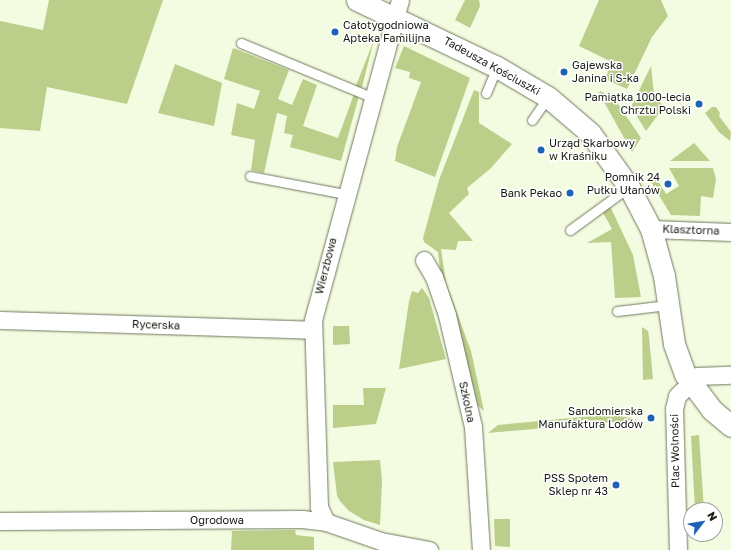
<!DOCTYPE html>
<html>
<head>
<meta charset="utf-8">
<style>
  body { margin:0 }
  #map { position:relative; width:731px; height:550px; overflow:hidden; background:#f3fce0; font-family:"Golos Text",sans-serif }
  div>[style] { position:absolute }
  .green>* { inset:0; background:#bbce8a }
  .roads { filter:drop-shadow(0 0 1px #70775f) drop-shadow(0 0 1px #70775f) }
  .service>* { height:9px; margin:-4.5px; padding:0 4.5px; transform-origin:4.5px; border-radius:4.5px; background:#fff }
  .minor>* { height:17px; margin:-8.5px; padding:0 8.5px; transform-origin:8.5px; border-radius:8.5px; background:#fff }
  .tertiary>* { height:21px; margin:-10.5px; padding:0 10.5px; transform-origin:10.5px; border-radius:10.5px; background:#fff }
  .dots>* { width:11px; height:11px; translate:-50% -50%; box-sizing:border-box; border:2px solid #fff; border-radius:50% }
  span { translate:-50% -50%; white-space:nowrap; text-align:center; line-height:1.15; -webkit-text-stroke:3px #fff; paint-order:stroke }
  .poi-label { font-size:11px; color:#171a10 }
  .left { translate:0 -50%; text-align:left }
  .right { translate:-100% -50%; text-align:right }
  .street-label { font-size:11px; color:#171a10 }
  .north { position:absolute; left:683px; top:502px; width:40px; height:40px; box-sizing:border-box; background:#fff; border:1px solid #a2a39f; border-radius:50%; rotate:59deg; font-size:11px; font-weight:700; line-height:16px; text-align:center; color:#171a10 }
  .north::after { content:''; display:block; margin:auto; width:14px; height:18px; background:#1f61b2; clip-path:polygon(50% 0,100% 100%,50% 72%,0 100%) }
</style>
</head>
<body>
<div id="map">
  <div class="green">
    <i style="clip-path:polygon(49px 0,163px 0,127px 104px,47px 87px,40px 131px,0 128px,0 21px,43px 30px)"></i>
    <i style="clip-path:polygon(465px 0,479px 0,480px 6px,470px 28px,455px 20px)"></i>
    <i style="clip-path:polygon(599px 0,661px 0,668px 16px,652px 37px,627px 89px,605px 79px,612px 62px,579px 46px)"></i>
    <i style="clip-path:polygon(374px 40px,362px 87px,355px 88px)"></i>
    <i style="clip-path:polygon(404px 46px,470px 78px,435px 177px,395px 161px,397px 147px,421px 82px,409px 78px,410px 72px,395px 68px)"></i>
    <i style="clip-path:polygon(233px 48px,289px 70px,278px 99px,292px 105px,303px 79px,317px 85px,303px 126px,338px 138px,354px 94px,359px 96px,341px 161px,290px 147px,293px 135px,284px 133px,287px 116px,277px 113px,264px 173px,251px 170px,255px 140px,231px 135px,237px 103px,254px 109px,260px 91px,224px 79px)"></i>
    <i style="clip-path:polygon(175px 64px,222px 83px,214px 126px,158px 113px)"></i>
    <i style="clip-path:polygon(651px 66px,654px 94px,664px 107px,646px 131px,631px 107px)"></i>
    <i style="clip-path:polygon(474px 90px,479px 92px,479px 123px,512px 144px,491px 168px,467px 188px,469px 194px,449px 213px,473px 241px,458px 241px,456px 250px,441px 249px,446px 283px,471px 351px,484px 411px,477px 405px,471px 388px,464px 352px,441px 280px,438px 252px,424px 242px,423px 238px,439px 180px)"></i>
    <i style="clip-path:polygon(600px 91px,614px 98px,641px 138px,632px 152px,599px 93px)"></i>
    <i style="clip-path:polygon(712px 107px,716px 107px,720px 113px,719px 116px,731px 132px,730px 141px,719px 132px,705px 113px)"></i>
    <i style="clip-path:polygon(694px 143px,710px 161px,670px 161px)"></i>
    <i style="clip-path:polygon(669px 168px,713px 168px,716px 179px,713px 198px,701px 196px,700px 216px,671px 215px,646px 174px,654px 174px,666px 194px,679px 186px)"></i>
    <i style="clip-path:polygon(610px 206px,633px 255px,641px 297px,615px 298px,611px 242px,587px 243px,612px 229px,602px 211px)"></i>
    <i style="clip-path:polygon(422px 288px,429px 298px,446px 359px,399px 369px,409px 301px,412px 291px,418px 293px)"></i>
    <i style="clip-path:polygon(333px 326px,349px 326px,350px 344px,333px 345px)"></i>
    <i style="clip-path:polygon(642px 327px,648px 331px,649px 337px,653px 379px,643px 380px)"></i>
    <i style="clip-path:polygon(363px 388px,386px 388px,376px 424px,333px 428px,333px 405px,364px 405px)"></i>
    <i style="clip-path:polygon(613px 414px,638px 420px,488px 433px,498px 425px)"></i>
    <i style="clip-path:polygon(699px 435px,704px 510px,695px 510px,691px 436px)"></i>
    <i style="clip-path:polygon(380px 460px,382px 481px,380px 525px,364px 520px,349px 511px,340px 501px,337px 496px,333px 462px)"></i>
    <i style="clip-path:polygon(494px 519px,510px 519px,510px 547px,495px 546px)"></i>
    <i style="clip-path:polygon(295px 530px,296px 535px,314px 537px,314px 550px,231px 550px,232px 531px)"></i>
  </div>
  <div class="roads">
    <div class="service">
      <i style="left:241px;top:43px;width:144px;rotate:22.5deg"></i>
      <i style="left:486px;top:93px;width:28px;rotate:-67deg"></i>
      <i style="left:532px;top:120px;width:28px;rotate:-55deg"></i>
      <i style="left:250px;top:176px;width:97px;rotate:10.7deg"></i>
      <i style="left:570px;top:230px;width:73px;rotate:-36.1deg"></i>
      <i style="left:617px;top:311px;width:51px;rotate:-6.7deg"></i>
    </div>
    <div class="minor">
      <i style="left:651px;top:229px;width:80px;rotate:2.1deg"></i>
      <i style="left:424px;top:260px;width:20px;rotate:60deg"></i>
      <i style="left:434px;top:277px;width:40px;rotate:71.1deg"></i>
      <i style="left:447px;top:315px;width:115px;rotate:76.9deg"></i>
      <i style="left:473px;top:427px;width:123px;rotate:86.3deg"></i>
      <i style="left:0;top:320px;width:312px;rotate:1.8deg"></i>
      <i style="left:0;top:521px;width:302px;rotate:-0.4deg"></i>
      <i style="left:302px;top:519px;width:24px;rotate:7deg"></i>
      <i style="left:326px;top:522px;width:58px;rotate:19.1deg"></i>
      <i style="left:381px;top:541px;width:49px;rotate:10.6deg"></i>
      <i style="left:326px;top:522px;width:17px;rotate:-115deg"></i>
      <i style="left:319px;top:507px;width:187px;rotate:-91.8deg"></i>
      <i style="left:313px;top:320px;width:332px;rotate:-74.8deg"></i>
      <i style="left:678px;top:550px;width:141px;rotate:-91.6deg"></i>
      <i style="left:674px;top:409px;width:13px;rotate:-77deg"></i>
      <i style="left:677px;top:396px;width:28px;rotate:-45deg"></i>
      <i style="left:697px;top:376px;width:34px;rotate:-2deg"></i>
    </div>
    <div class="tertiary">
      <i style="left:357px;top:0;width:155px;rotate:25.6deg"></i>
      <i style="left:497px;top:67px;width:59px;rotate:30.5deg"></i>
      <i style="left:548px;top:97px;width:55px;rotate:40.6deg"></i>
      <i style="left:590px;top:133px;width:67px;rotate:54.2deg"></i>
      <i style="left:629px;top:187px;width:47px;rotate:62.4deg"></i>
      <i style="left:651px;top:229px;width:49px;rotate:74.5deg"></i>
      <i style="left:664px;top:276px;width:69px;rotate:81.6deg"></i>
      <i style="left:674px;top:344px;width:32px;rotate:70deg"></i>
      <i style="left:685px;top:374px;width:45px;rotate:53.1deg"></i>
      <i style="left:712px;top:410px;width:25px;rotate:40deg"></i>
    </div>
  </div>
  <div class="dots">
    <i style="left:335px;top:32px;background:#1f61b2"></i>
    <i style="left:564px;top:72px;background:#1f61b2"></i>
    <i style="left:699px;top:104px;background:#1f61b2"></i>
    <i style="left:541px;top:150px;background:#1f61b2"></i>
    <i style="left:668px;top:184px;background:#1f61b2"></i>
    <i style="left:570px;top:193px;background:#1f61b2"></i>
    <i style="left:651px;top:418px;background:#1f61b2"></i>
    <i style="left:616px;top:485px;background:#1f61b2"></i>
  </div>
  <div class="poi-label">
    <span class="left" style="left:343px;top:32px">Całotygodniowa<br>Apteka Familijna</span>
    <span class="left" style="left:572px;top:72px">Gajewska<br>Janina i S-ka</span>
    <span class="right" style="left:691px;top:104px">Pamiątka 1000-lecia<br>Chrztu Polski</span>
    <span class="left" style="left:549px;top:150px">Urząd Skarbowy<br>w Kraśniku</span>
    <span class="right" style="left:660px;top:184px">Pomnik 24<br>Pułku Ułanów</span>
    <span class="right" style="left:562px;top:193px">Bank Pekao</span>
    <span class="right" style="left:643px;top:418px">Sandomierska<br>Manufaktura Lodów</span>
    <span class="right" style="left:608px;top:485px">PSS Społem<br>Sklep nr 43</span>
  </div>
  <div class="street-label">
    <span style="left:492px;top:66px;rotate:29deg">Tadeusza Kościuszki</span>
    <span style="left:691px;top:230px;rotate:2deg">Klasztorna</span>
    <span style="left:326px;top:266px;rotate:-76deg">Wierzbowa</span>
    <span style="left:156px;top:325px;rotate:2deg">Rycerska</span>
    <span style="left:467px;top:402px;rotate:78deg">Szkolna</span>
    <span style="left:675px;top:451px;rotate:-91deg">Plac Wolności</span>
    <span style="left:217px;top:520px">Ogrodowa</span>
  </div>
  <div class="north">N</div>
</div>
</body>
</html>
